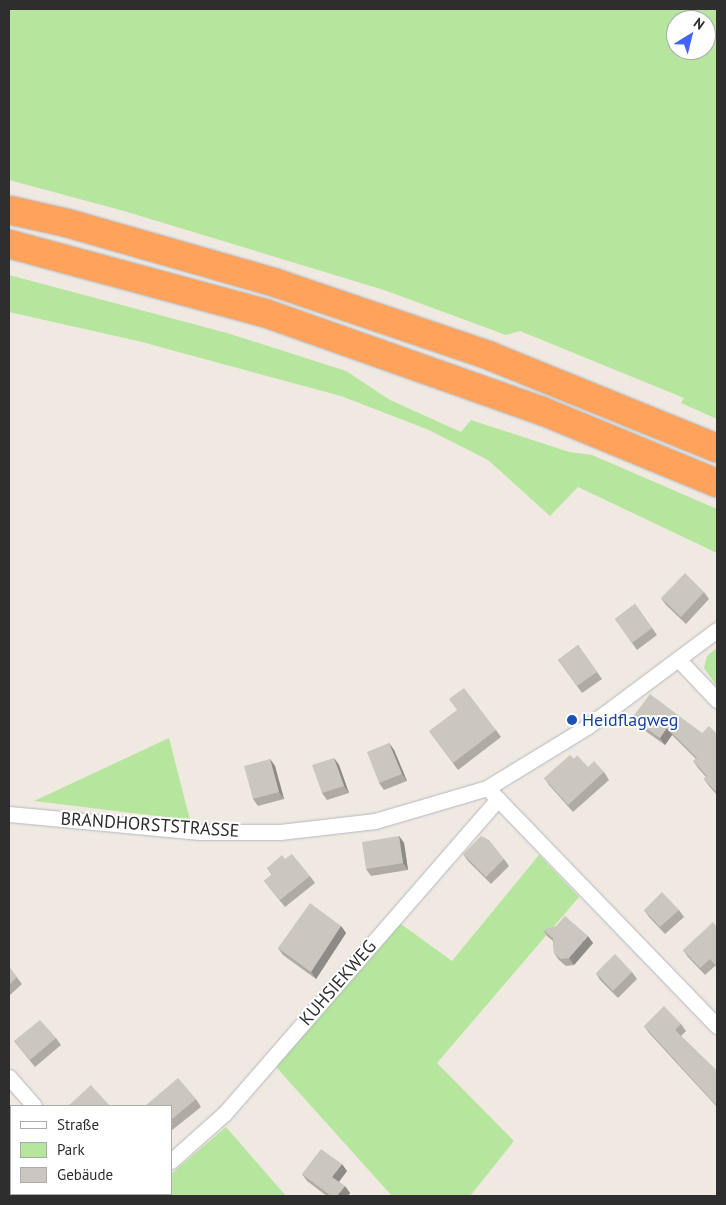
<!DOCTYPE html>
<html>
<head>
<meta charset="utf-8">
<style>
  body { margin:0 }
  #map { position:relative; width:726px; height:1205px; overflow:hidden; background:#efe9e1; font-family:"PT Sans",sans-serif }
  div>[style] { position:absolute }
  .green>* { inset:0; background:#b6e59e }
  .roads { filter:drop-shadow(0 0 1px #b4b7c1) drop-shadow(0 0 1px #b4b7c1) }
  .street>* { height:15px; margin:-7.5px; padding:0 7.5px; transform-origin:7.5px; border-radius:7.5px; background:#fff }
  .highway>* { height:28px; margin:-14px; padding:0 14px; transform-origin:14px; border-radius:14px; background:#ffa35c }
  .wall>* { inset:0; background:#afaba4 }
  .shaded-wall>* { inset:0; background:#8e8b86 }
  .building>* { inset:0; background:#cbc7bf }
  .dots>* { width:14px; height:14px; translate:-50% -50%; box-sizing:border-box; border:2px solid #fff; border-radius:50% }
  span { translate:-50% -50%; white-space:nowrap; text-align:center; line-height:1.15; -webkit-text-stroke:4px #fff; paint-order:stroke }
  .transit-label { font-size:18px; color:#164399 }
  .left { translate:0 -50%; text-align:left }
  .street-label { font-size:18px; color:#2e2e2e }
  .frame { position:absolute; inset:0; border:10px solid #2e2e2e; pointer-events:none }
  .legend { position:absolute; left:10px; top:1105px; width:162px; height:90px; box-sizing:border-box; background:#fff; border:1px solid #ababab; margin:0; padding:6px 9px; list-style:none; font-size:15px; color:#2e2e2e }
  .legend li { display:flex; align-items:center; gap:10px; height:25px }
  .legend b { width:25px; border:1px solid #ababab }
  .north { position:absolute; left:666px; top:10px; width:50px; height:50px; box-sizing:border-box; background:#fff; border:1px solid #ababab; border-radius:50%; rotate:36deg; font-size:14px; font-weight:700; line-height:20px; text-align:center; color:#2e2e2e }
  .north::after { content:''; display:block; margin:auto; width:18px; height:22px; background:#4264fb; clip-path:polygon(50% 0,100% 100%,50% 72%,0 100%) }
</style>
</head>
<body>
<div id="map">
  <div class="green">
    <i style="clip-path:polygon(evenodd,9px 9px,717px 9px,717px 419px,681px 403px,684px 398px,520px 331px,506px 335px,384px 290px,124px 211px,9px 180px,9px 9px,676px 20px,706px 20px,706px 50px,676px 50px,676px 20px)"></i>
    <i style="clip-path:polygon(9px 275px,227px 333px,346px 371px,390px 400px,461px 432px,471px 420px,569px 452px,592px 455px,717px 509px,717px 553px,578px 487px,550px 516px,488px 460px,429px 430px,341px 396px,138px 341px,9px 312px)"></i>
    <i style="clip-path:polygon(717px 648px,717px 686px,704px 668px,707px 656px)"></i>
    <i style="clip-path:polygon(169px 738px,190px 820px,34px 801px)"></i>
    <i style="clip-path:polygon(539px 855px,579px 897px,437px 1063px,514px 1141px,470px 1196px,392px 1196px,268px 1058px,398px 922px,452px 961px)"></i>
    <i style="clip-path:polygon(226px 1127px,286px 1196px,145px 1196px,171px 1194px,171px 1174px)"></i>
  </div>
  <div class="roads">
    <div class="street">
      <i style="left:678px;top:659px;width:57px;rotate:46.4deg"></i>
      <i style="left:492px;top:793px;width:324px;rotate:46deg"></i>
      <i style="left:9px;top:814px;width:192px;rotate:5.4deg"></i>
      <i style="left:200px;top:832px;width:80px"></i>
      <i style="left:280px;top:832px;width:96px;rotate:-6.6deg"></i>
      <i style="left:375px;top:821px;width:117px;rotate:-16.4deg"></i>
      <i style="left:487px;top:788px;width:119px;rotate:-31.5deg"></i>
      <i style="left:588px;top:726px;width:161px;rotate:-36.7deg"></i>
      <i style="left:9px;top:1077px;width:38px;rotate:49deg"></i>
      <i style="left:171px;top:1161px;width:72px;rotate:-41.6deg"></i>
      <i style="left:225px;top:1113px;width:416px;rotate:-49deg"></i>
      <i style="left:110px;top:1194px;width:3px;rotate:45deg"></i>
      <i style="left:130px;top:1196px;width:4px;rotate:-34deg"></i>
    </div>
    <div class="highway">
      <i style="left:9px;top:210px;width:59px;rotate:12.6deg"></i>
      <i style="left:67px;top:223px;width:217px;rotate:16deg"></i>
      <i style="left:276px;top:283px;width:226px;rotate:18.8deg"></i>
      <i style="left:490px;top:356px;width:245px;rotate:22.1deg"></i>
      <i style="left:9px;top:244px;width:265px;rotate:15.1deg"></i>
      <i style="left:265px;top:313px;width:294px;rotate:19.5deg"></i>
      <i style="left:542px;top:411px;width:189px;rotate:22.4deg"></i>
    </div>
  </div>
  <div class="wall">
    <i style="clip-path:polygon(704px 592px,709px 599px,686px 624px,666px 605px,661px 598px)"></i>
    <i style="clip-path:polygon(635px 604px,657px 635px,637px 650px,615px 619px)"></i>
    <i style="clip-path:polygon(578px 645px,602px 679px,582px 693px,558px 660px)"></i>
    <i style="clip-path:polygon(632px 718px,702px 733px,717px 734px,717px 795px,709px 786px,704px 779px,706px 777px,698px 768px,693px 761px,696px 759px,672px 735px,665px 745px,637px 725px)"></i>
    <i style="clip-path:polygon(496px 730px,501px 737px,458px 770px,429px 731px)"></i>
    <i style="clip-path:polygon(389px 743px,394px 750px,407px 781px,384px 790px,379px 783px)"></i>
    <i style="clip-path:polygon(334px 758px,339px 765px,349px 793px,327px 800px,322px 793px)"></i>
    <i style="clip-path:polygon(270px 759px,275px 766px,284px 799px,258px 806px,253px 799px)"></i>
    <i style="clip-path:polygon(588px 767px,604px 772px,609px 780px,573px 812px,549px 785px,544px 778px)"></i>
    <i style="clip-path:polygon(399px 836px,404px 843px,408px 870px,371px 876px,366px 869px)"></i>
    <i style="clip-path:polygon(463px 854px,504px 859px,509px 866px,491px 884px,468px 861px)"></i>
    <i style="clip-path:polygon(285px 859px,310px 876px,315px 883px,285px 907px,264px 881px,272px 875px,267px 868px)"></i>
    <i style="clip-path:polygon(644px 910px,679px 910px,684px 917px,665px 934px,649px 917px)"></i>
    <i style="clip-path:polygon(341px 926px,346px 933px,316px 979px,283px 955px,278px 948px)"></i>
    <i style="clip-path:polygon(717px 927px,717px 968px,715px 966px,705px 975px,688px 957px,683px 950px)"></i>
    <i style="clip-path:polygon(543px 930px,593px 943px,574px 965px,566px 966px,559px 960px,554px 953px,553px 941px,548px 937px)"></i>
    <i style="clip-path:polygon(9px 967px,22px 984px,9px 996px)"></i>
    <i style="clip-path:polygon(632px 972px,637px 979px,618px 998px,600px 980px,596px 973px)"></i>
    <i style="clip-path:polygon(681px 1024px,686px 1031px,681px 1036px,717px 1071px,717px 1107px,649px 1033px,644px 1026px)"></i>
    <i style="clip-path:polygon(56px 1038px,61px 1045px,35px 1067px,14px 1041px)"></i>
    <i style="clip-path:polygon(196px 1099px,201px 1107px,171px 1131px,171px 1106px)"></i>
    <i style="clip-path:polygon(347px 1171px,339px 1182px,350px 1193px,348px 1196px,327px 1196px,307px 1181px,302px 1174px)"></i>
  </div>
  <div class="shaded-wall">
    <i style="clip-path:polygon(667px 728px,672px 735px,665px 745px,660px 738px)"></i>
    <i style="clip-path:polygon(389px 743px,394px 750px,407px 781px,402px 774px)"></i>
    <i style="clip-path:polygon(334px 758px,339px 765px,349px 793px,344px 786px)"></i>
    <i style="clip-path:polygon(270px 759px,275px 766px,284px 799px,279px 792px)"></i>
    <i style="clip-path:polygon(399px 836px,404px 843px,408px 870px,403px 863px)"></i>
    <i style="clip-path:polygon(341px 926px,346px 933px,316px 979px,311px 972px)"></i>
    <i style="clip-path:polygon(588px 936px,593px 943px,574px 965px,569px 958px)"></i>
    <i style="clip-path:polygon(342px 1164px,347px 1171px,337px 1184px,332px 1177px)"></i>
    <i style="clip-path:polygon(345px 1186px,350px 1193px,348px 1196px,337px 1196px)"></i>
  </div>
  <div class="building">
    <i style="clip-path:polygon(685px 573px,704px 592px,681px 617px,661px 598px)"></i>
    <i style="clip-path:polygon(635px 604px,652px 628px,632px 643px,615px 619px)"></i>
    <i style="clip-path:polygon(578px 645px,597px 672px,577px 686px,558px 660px)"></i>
    <i style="clip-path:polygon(464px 688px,496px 730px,453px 763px,429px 731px,457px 710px,449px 699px)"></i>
    <i style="clip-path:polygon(650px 694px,702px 733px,709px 726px,717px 734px,717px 793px,704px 779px,707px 776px,693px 761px,697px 758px,667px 728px,660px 738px,632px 718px)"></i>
    <i style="clip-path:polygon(389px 743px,402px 774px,379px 783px,367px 752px)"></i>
    <i style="clip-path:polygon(570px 755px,574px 759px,577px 755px,588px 767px,594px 761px,604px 772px,568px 805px,544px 778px)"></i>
    <i style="clip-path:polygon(334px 758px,344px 786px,322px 793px,312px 765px)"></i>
    <i style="clip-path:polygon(270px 759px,279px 792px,253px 799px,244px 766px)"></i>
    <i style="clip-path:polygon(399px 836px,403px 863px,366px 869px,362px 842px)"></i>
    <i style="clip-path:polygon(481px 836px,489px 840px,504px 859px,486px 877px,463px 854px)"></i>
    <i style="clip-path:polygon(292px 854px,310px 876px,280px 900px,264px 881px,272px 874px,267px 868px,282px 855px,285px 859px)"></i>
    <i style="clip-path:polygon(662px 892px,679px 910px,660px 927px,644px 910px)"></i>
    <i style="clip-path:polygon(310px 903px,341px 926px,311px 972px,278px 948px)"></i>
    <i style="clip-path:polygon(565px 916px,588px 936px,569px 958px,561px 959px,554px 953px,553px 938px,543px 930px,556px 926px)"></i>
    <i style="clip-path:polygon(713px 922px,717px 927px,717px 967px,710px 959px,700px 968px,683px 950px)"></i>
    <i style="clip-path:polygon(615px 954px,632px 972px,613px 991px,596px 973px)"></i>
    <i style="clip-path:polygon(9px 967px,17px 977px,9px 985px)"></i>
    <i style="clip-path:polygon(664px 1006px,681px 1024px,675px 1030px,717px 1071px,717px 1106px,644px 1026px)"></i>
    <i style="clip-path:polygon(40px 1020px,56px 1038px,30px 1060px,14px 1041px)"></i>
    <i style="clip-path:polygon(178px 1078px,196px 1099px,171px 1120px,171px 1106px,145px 1106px)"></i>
    <i style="clip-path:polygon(91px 1085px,110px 1106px,68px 1106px)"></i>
    <i style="clip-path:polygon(321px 1149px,342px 1164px,332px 1177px,345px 1186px,337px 1196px,331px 1196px,302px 1174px)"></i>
    <i style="clip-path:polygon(11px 1153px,11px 1165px,9px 1162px,9px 1155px)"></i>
    <i style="clip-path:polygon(26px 1194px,47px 1194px,49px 1196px,24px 1196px)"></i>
  </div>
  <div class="dots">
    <i style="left:572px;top:720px;background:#1a4fb4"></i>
  </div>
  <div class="transit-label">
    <span class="left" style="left:582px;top:720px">Heidflagweg</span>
  </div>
  <div class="street-label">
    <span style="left:150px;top:825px;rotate:4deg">BRANDHORSTSTRASSE</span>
    <span style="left:338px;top:983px;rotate:-49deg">KUHSIEKWEG</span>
  </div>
  <div class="frame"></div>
  <ul class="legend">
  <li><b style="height:6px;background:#fff"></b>Straße</li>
  <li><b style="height:14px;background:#b6e59e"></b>Park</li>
  <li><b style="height:14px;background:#cbc7bf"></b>Gebäude</li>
  </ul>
  <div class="north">N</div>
</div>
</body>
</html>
